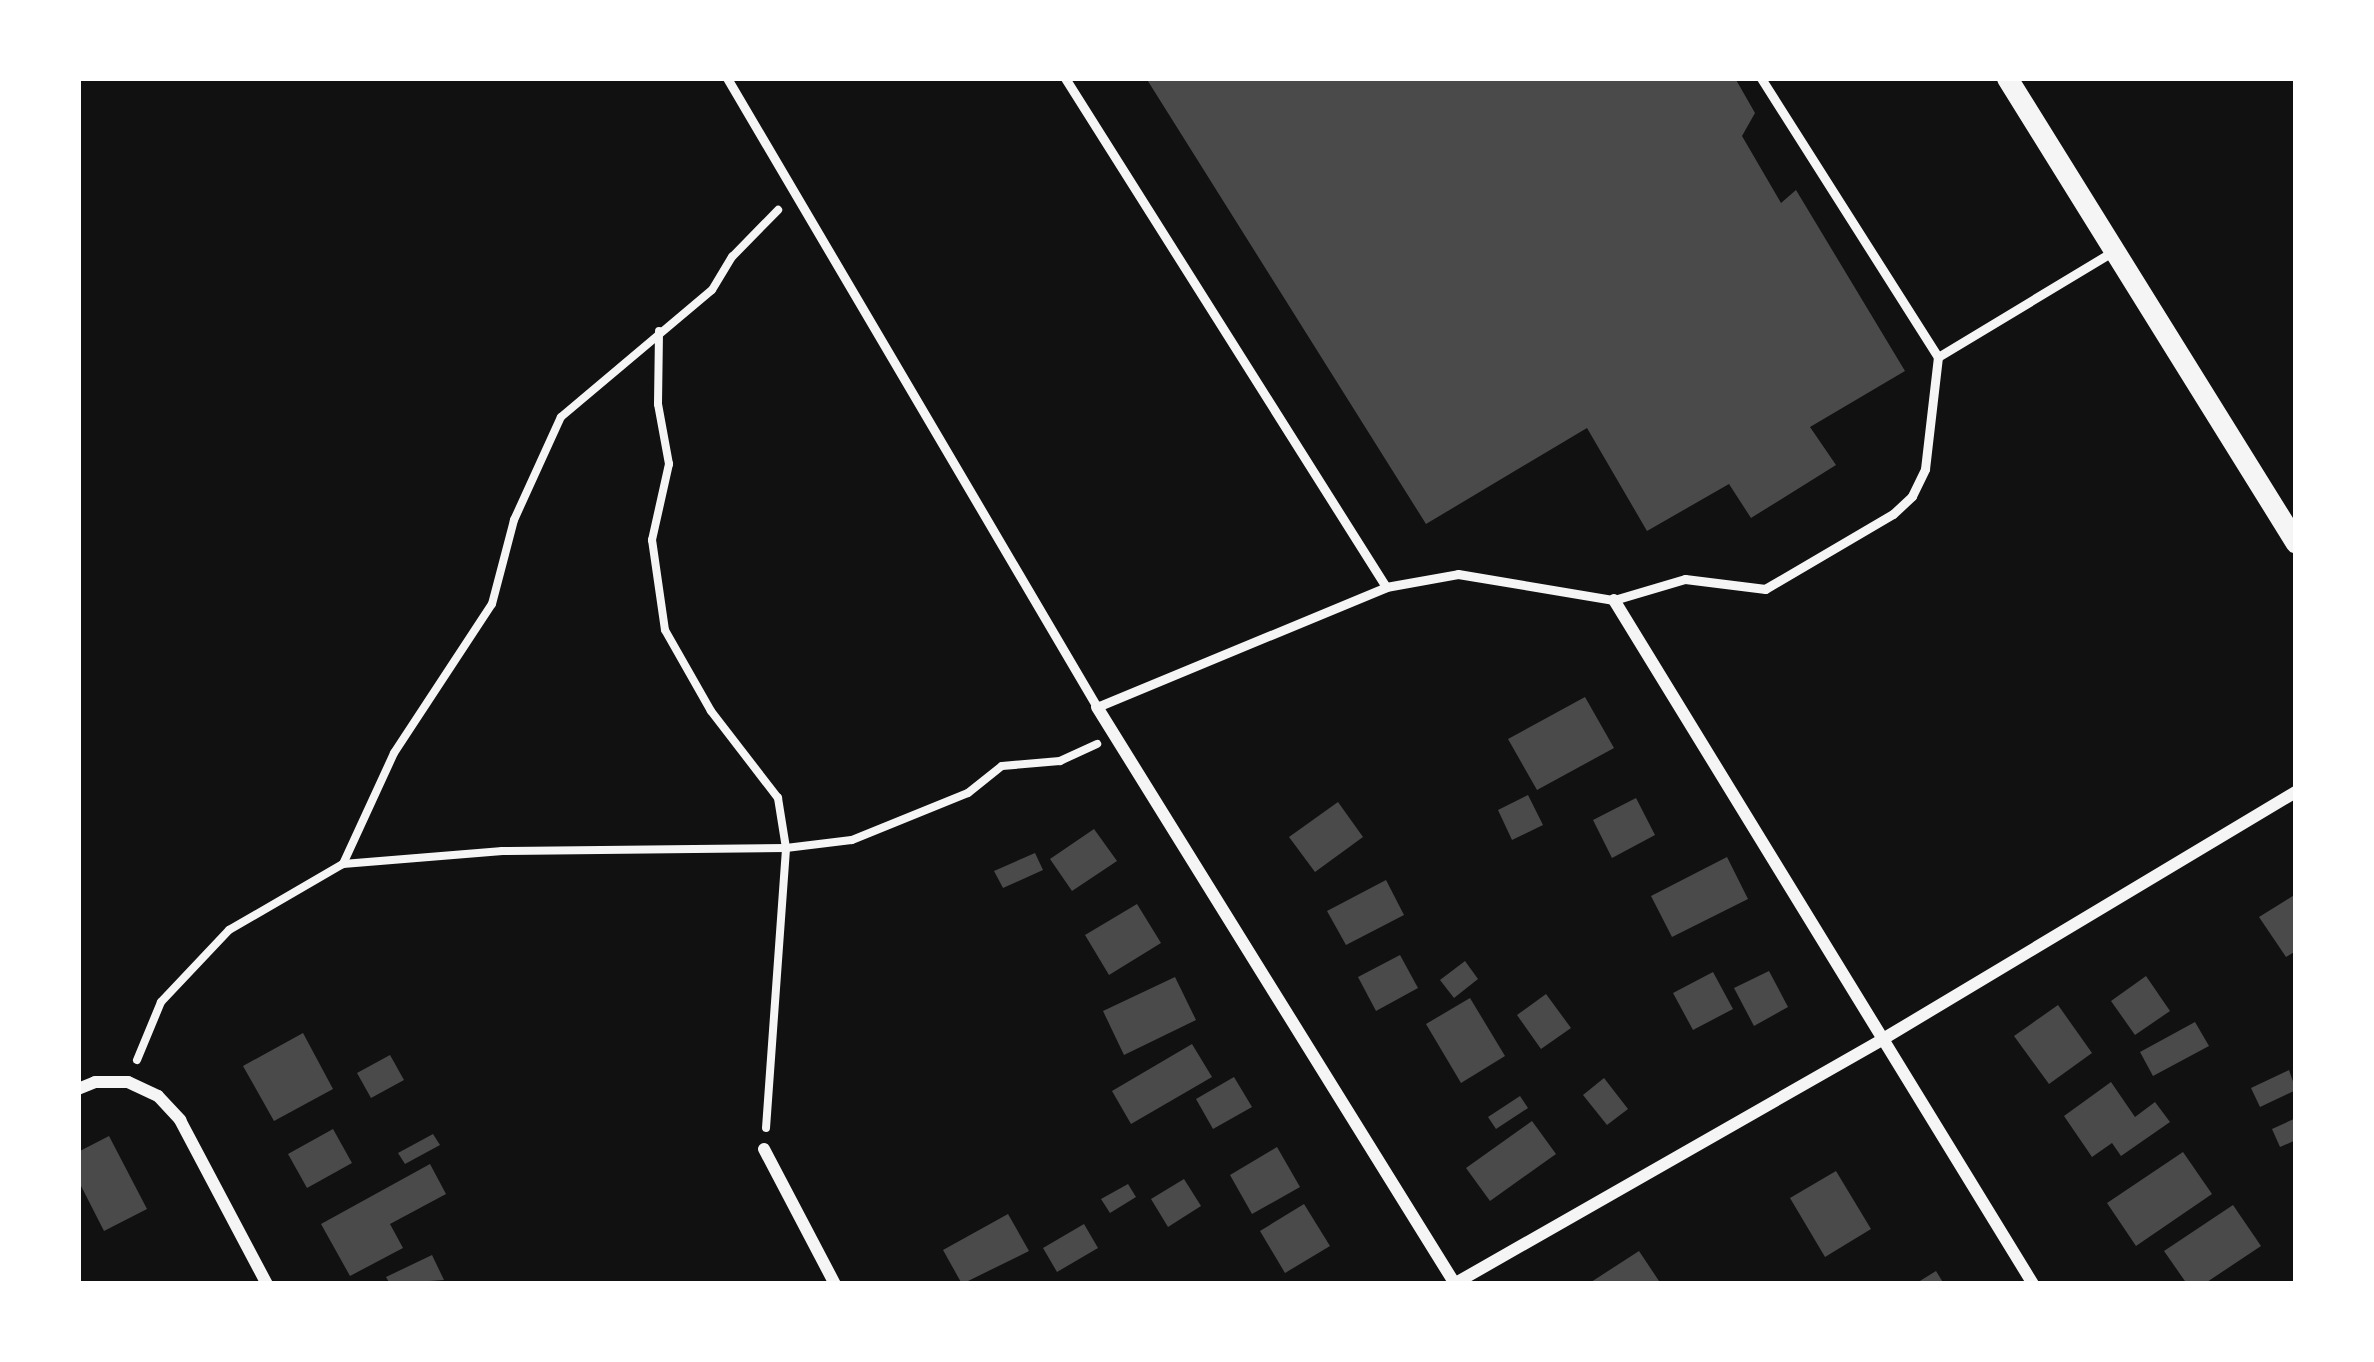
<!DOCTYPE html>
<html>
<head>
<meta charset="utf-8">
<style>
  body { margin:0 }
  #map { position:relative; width:2374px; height:1362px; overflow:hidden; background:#111; font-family:Manrope,sans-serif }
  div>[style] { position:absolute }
  .building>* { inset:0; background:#4a4a4a }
  .path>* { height:8px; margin:-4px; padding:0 4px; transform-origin:4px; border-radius:4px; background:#f5f5f5 }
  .service>* { height:9px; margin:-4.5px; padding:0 4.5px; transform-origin:4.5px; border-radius:4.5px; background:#f5f5f5 }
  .minor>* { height:12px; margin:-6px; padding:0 6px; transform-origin:6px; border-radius:6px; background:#f5f5f5 }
  .tertiary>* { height:21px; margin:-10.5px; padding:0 10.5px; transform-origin:10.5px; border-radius:10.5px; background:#f5f5f5 }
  span { translate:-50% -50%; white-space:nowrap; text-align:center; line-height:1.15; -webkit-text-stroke:9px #fff; paint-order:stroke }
  .frame { position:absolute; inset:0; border:81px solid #fff; pointer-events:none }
</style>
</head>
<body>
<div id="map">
  <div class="building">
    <i style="clip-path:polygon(1146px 78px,1735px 78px,1755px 113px,1742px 136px,1781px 203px,1796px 190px,1905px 371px,1810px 427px,1836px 465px,1751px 518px,1729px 484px,1647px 531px,1587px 428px,1426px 524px)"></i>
    <i style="clip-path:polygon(1585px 697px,1614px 748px,1537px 790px,1508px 739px)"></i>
    <i style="clip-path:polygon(1528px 795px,1543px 825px,1512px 840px,1498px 810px)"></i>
    <i style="clip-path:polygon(1636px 798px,1655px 835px,1612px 858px,1593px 820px)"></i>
    <i style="clip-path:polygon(1338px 802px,1363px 837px,1315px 872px,1289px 837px)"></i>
    <i style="clip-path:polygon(1094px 829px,1117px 861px,1072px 891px,1050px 859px)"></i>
    <i style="clip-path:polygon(1035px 853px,1043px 870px,1003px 888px,994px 871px)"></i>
    <i style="clip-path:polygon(1727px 857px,1748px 899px,1672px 937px,1651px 896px)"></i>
    <i style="clip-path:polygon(1386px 880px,1404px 915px,1346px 945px,1327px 911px)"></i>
    <i style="clip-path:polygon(2296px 894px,2296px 951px,2286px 957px,2259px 917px)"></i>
    <i style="clip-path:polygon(1137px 904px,1161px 943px,1109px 975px,1085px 935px)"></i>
    <i style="clip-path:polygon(1400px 955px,1418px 988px,1376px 1011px,1358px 977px)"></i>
    <i style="clip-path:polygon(1465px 961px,1478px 979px,1454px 998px,1440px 980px)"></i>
    <i style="clip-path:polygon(1769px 971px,1788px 1007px,1754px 1026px,1734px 988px)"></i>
    <i style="clip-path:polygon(1713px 972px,1733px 1009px,1693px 1030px,1673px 993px)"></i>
    <i style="clip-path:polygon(2146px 976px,2170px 1011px,2135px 1035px,2111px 1001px)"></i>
    <i style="clip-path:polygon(1175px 977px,1196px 1020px,1124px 1055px,1103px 1011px)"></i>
    <i style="clip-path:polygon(1546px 994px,1571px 1028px,1541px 1049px,1517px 1015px)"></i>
    <i style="clip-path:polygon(1470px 998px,1505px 1056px,1461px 1083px,1426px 1024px)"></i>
    <i style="clip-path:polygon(2058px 1005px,2092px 1053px,2049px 1084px,2014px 1036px)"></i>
    <i style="clip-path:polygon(2195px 1022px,2209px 1046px,2153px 1076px,2140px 1052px)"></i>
    <i style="clip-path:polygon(303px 1033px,333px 1089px,274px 1121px,243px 1066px)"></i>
    <i style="clip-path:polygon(1192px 1044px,1212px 1077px,1131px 1124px,1112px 1091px)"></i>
    <i style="clip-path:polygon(390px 1055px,404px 1080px,371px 1098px,357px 1073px)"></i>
    <i style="clip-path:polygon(2289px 1070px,2296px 1090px,2260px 1107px,2251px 1088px)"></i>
    <i style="clip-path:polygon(1234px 1077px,1252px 1107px,1213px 1129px,1196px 1099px)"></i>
    <i style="clip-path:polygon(1604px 1078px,1628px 1109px,1607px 1125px,1583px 1095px)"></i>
    <i style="clip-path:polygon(2111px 1082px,2135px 1117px,2155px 1102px,2170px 1122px,2121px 1156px,2112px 1143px,2092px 1157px,2064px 1116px)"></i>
    <i style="clip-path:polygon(1520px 1096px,1528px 1108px,1496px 1129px,1488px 1117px)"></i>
    <i style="clip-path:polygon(2296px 1118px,2296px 1140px,2280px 1147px,2272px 1129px)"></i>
    <i style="clip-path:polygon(1532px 1121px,1556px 1154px,1490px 1201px,1466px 1168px)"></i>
    <i style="clip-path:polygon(333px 1129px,352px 1163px,307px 1188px,288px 1154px)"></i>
    <i style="clip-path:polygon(433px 1134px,440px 1145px,405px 1164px,398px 1153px)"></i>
    <i style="clip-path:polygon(109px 1136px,147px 1209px,104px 1231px,78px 1180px,78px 1152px)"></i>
    <i style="clip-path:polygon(1277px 1147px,1300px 1187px,1252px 1214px,1230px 1175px)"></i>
    <i style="clip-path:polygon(2183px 1152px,2212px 1194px,2136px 1246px,2107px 1203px)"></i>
    <i style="clip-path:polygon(430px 1164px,446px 1194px,390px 1224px,403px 1248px,350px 1276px,321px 1224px)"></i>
    <i style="clip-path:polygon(1836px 1171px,1871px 1229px,1825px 1257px,1790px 1198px)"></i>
    <i style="clip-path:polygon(1184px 1179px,1201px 1206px,1168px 1227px,1151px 1199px)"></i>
    <i style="clip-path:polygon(1128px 1184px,1136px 1197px,1110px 1213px,1101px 1199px)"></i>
    <i style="clip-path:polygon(1304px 1204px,1330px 1246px,1285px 1273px,1260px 1231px)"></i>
    <i style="clip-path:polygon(2233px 1205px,2261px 1246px,2204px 1284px,2187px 1284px,2164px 1251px)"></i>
    <i style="clip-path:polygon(1008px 1214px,1029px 1251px,962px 1284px,943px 1250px)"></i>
    <i style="clip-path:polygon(1084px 1224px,1098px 1248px,1057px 1272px,1043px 1248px)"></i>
    <i style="clip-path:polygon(1639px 1251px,1659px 1281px,1588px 1284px)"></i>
    <i style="clip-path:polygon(432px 1255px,444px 1280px,390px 1284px,386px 1277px)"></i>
    <i style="clip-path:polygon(1936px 1271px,1944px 1284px,1915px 1284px)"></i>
  </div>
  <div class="path">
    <i style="left:343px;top:864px;width:122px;rotate:-65.3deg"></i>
    <i style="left:394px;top:753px;width:178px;rotate:-56.7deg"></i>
    <i style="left:492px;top:604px;width:87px;rotate:-75.3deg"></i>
    <i style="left:514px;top:520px;width:113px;rotate:-65.5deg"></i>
    <i style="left:561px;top:417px;width:197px;rotate:-40.1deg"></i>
    <i style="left:712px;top:290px;width:39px;rotate:-59deg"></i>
    <i style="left:732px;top:257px;width:66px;rotate:-45.6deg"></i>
    <i style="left:137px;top:1060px;width:63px;rotate:-67.5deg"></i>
    <i style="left:161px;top:1002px;width:99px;rotate:-46.6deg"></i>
    <i style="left:229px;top:930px;width:132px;rotate:-30.1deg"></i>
    <i style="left:343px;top:864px;width:160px;rotate:-4.7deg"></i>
    <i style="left:502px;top:851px;width:284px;rotate:-0.6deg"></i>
    <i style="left:786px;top:848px;width:51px;rotate:-99.1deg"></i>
    <i style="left:778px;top:798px;width:110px;rotate:-127.6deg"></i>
    <i style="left:711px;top:711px;width:93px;rotate:-119.6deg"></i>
    <i style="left:665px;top:630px;width:91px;rotate:-98.2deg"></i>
    <i style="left:652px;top:540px;width:78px;rotate:-77.4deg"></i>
    <i style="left:669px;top:464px;width:61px;rotate:-100.4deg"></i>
    <i style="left:658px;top:404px;width:73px;rotate:-89.2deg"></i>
    <i style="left:766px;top:1128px;width:281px;rotate:-85.9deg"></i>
    <i style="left:786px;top:848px;width:66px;rotate:-6.9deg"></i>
    <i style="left:852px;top:840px;width:125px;rotate:-22.1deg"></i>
    <i style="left:968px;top:793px;width:43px;rotate:-38.5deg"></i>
    <i style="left:1002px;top:766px;width:58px;rotate:-4.9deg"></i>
    <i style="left:1060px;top:761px;width:41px;rotate:-24.7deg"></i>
  </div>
  <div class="service">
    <i style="left:727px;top:78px;width:730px;rotate:59.53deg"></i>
    <i style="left:1097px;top:707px;width:313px;rotate:-22.5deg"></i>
    <i style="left:1386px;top:587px;width:73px;rotate:-10.2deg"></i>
    <i style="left:1458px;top:574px;width:158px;rotate:9.5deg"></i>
    <i style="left:1614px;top:600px;width:74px;rotate:-16.5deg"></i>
    <i style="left:1685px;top:579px;width:81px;rotate:7.1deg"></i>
    <i style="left:1765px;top:589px;width:148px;rotate:-30.4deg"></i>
    <i style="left:1893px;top:514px;width:26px;rotate:-43deg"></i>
    <i style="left:1912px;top:496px;width:30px;rotate:-64deg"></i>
    <i style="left:1925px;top:469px;width:113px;rotate:-83.4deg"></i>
    <i style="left:1938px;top:357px;width:330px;rotate:-122.4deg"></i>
    <i style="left:1065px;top:78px;width:602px;rotate:57.76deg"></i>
    <i style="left:1938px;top:357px;width:205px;rotate:-31.1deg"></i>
  </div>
  <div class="minor">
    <i style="left:1614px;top:600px;width:802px;rotate:58.51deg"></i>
    <i style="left:1097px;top:707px;width:679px;rotate:58.18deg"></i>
    <i style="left:78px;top:1089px;width:18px;rotate:-22deg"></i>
    <i style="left:95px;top:1082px;width:33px"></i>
    <i style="left:128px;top:1082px;width:33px;rotate:25deg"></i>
    <i style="left:158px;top:1096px;width:33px;rotate:47deg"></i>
    <i style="left:180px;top:1120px;width:186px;rotate:62.1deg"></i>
    <i style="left:764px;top:1149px;width:153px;rotate:62.3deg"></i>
    <i style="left:1454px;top:1284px;width:494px;rotate:-29.7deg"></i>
    <i style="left:1883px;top:1039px;width:481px;rotate:-30.9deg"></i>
  </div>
  <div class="tertiary">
    <i style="left:2007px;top:78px;width:547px;rotate:58.14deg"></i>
  </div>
  <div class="frame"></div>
</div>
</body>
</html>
